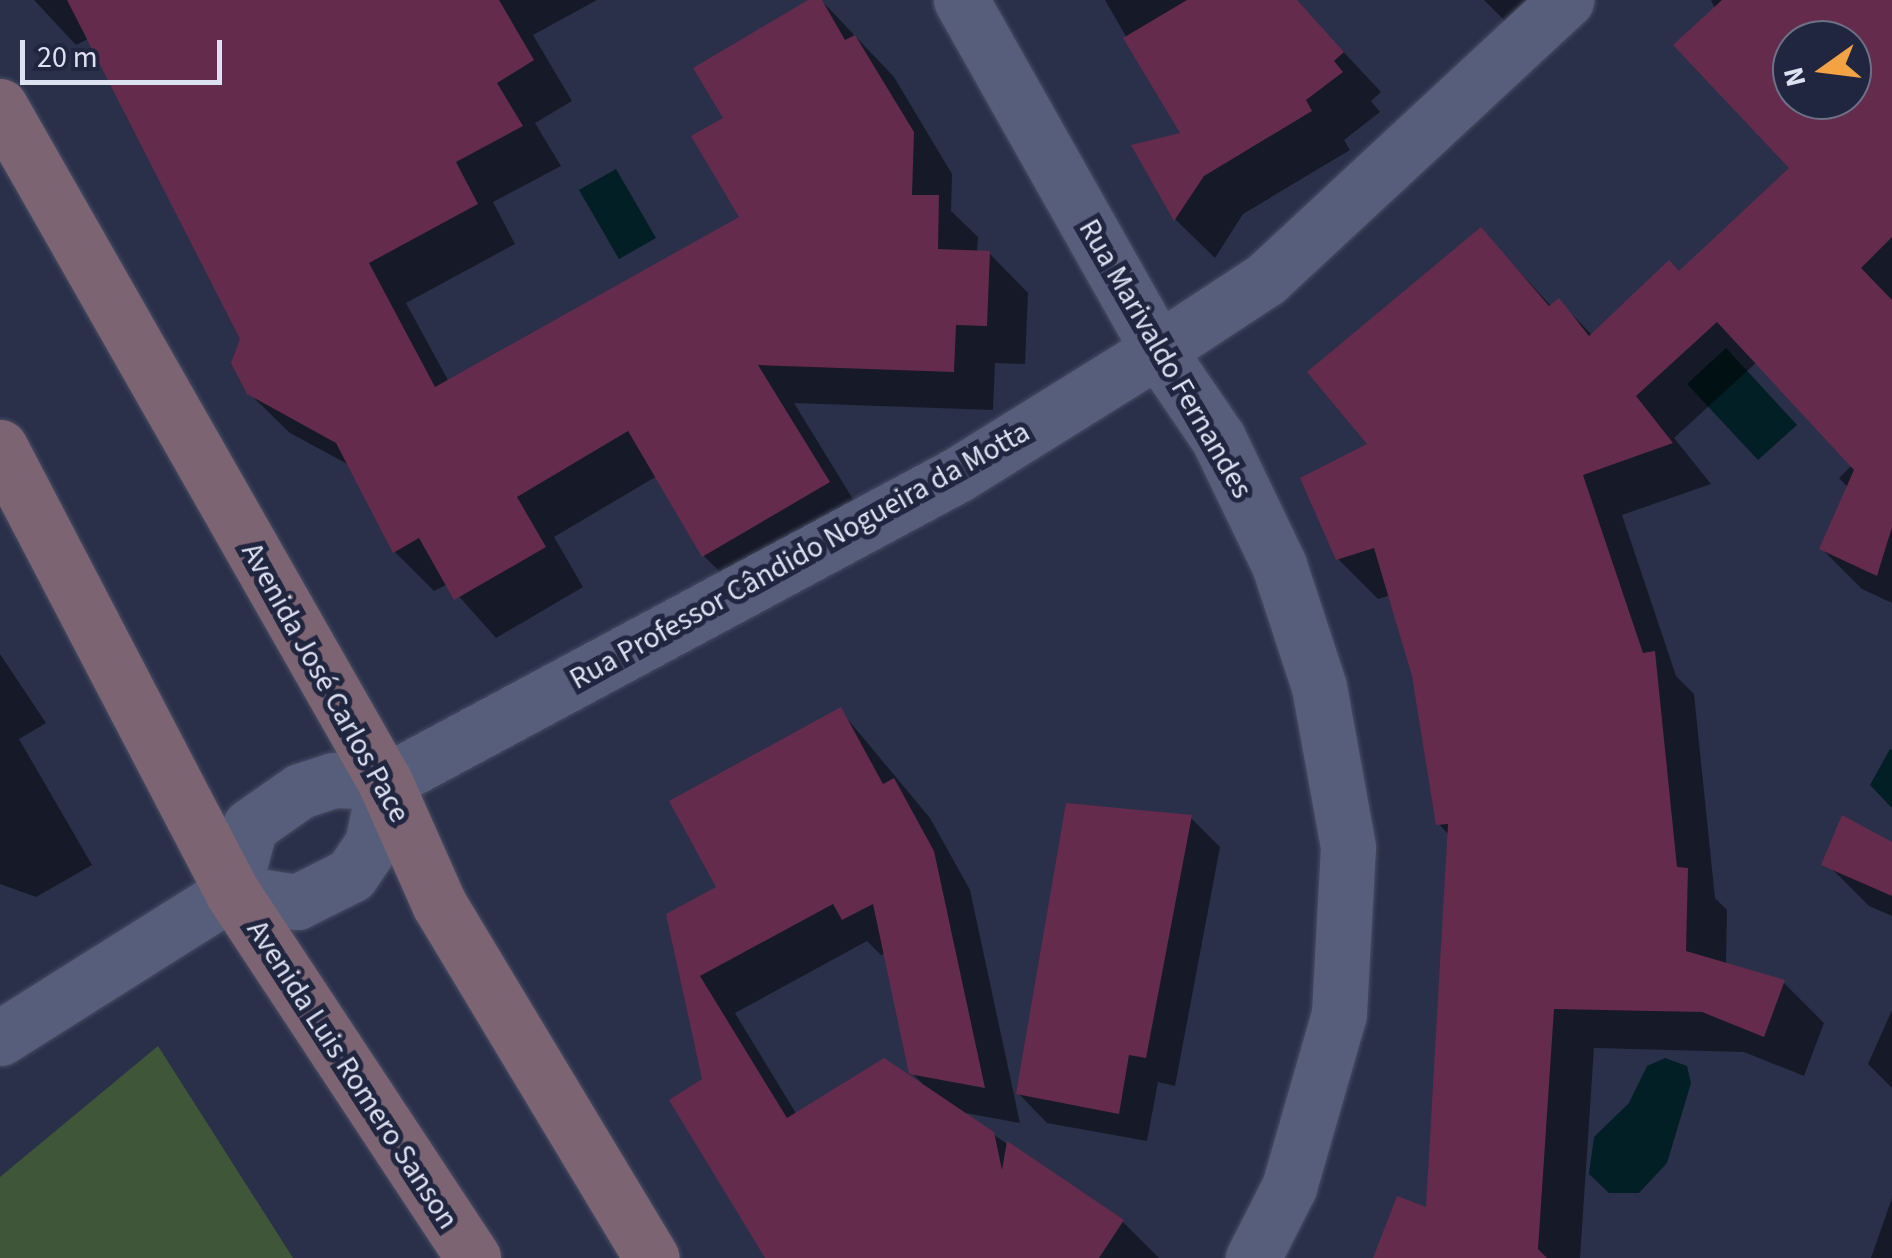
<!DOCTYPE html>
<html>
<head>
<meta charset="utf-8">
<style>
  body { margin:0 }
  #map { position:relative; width:1892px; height:1258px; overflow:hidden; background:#2a304a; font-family:"Source Sans 3",sans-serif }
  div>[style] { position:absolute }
  .green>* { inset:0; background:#3f5738 }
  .water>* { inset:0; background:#011f25 }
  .shadow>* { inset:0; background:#0007 }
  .building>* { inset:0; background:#652b4c }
  .roads { filter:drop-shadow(0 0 2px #484c62) drop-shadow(0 0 2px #484c62) }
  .street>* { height:55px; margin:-27.5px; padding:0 27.5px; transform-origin:27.5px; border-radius:27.5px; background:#575e7b }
  .secondary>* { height:55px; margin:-27.5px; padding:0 27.5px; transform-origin:27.5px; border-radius:27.5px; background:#7c6473 }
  span { translate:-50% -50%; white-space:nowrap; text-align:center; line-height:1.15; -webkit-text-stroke:10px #20263f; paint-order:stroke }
  .street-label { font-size:30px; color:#dde2f3 }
  .north { position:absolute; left:1772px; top:20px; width:100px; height:100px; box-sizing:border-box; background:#20263f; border:2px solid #6c7187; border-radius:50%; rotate:256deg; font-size:28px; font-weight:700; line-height:40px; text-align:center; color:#dde2f3 }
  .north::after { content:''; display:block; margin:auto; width:35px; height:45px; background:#f4a344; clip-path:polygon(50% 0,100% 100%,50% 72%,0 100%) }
  .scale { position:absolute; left:20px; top:40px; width:202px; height:45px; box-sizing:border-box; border:5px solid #dde2f3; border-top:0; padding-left:12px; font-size:30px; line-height:35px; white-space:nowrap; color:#dde2f3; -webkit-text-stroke:8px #20263f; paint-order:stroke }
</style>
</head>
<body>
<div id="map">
  <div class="green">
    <i style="clip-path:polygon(158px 1046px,293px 1258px,0 1258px,0 1177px)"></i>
  </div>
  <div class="water">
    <i style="clip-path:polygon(616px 169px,656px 238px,619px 259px,579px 190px)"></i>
    <i style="clip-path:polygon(1726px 348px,1797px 425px,1758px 460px,1687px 384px)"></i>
    <i style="clip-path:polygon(1890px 749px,1892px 750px,1892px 808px,1870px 785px)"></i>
    <i style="clip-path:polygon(1665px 1058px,1687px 1066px,1691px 1083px,1667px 1163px,1639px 1193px,1609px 1193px,1589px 1174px,1594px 1137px,1629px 1103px,1647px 1066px)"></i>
  </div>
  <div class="shadow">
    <i style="clip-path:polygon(34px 0,597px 0,533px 35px,572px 101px,535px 123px,561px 166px,493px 202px,515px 244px,406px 303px,449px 382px,743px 218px,726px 118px,813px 0,821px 0,894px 77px,952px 174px,951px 211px,978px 237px,977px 253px,989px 253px,1028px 293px,1025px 364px,995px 363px,993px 410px,794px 403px,867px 522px,743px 595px,704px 556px,657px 476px,554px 537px,583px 587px,496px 638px,448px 584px,434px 591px,395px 552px,351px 466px,290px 433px,249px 393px,243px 339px,90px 38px,76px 45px)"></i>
    <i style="clip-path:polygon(1105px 0,1295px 0,1381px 92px,1371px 101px,1380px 112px,1344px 140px,1350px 150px,1243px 214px,1215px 258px,1176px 220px,1135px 147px,1183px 135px)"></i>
    <i style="clip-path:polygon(1484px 0,1554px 0,1517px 33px)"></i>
    <i style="clip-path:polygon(evenodd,1711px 0,1892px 0,1892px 603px,1862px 589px,1822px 549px,1849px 488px,1839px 478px,1853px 464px,1757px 362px,1674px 438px,1711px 484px,1622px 515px,1676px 676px,1694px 694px,1715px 898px,1727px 910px,1726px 965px,1784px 983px,1824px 1023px,1804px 1076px,1744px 1052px,1594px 1048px,1580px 1258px,1376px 1258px,1429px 1211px,1450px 836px,1439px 824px,1415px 676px,1391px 595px,1378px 599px,1338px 559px,1371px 445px,1481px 230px,1552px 307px,1559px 301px,1593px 336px,1680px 274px,1793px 168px,1711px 0,1792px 40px,1852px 40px,1852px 100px,1792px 100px,1792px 40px)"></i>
    <i style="clip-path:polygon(0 654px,46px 723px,19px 739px,92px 865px,36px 897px,0 884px)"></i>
    <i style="clip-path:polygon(evenodd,840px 710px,930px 818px,970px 890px,1020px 1123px,960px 1112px,1123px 1222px,1159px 1258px,769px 1258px,705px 1080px,669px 916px,719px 888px,840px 710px,867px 941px,881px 955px,886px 953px,912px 1073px,922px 1083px,797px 1115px,735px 1013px,867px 941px)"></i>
    <i style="clip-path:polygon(1191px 818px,1220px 847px,1175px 1086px,1158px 1082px,1147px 1141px,1047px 1123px,1018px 1093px)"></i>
    <i style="clip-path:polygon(1892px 844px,1892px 916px,1869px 906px,1830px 867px)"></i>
    <i style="clip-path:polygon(1892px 1010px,1892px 1088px,1868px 1064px)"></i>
    <i style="clip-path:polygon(1892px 1198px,1892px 1258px,1871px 1258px)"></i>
  </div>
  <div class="building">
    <i style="clip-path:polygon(67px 0,499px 0,534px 60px,497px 83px,523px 126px,456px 162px,478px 204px,369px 263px,435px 387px,739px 217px,691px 136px,723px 118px,693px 68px,808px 0,822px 0,845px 40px,855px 35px,914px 132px,912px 195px,939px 195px,938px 249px,990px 251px,987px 326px,956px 325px,954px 372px,758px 365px,830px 482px,702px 557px,628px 431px,517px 497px,546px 547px,454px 600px,419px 538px,393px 553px,336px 443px,247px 394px,231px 363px,240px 339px)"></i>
    <i style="clip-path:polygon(1187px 0,1297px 0,1344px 52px,1334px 61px,1343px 72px,1306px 100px,1312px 111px,1204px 176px,1174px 221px,1131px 145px,1180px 133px,1123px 38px)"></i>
    <i style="clip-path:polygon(evenodd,1722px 0,1892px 0,1892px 237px,1861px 268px,1892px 300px,1892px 527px,1877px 576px,1819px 549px,1854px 470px,1717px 322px,1636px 396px,1673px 443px,1583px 475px,1643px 653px,1655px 651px,1677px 867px,1688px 868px,1686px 951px,1785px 980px,1764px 1037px,1702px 1012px,1554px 1009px,1538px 1249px,1547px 1258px,1373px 1258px,1397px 1196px,1426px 1207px,1448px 824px,1436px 825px,1412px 676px,1374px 548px,1336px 560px,1300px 478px,1367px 444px,1307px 372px,1481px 227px,1549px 306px,1559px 298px,1589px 336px,1669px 260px,1679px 271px,1789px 168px,1673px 45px,1722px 0,1792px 40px,1852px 40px,1852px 100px,1792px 100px,1792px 40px)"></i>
    <i style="clip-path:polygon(841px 707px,883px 784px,894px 778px,934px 851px,985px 1088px,909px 1074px,873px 904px,842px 920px,833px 904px,700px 976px,787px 1118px,884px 1058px,994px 1132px,1002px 1170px,1007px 1141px,1124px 1220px,1099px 1258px,765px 1258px,669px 1100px,702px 1079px,666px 914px,716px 887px,669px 801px)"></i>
    <i style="clip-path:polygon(1066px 803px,1192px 815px,1146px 1058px,1129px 1055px,1119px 1114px,1016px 1094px)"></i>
    <i style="clip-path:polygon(1842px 815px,1892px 842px,1892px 896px,1821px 865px)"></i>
  </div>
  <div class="roads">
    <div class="street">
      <i style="left:961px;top:0;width:402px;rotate:60.6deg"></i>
      <i style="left:1158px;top:350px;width:107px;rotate:55.7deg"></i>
      <i style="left:1218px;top:438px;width:141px;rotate:64.3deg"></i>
      <i style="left:1279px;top:565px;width:128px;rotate:71.8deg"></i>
      <i style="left:1319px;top:687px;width:163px;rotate:79.7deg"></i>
      <i style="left:1348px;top:847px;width:167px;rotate:93.1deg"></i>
      <i style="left:1339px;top:1014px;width:180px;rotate:106.1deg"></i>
      <i style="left:1289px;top:1187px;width:80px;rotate:116.9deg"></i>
      <i style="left:385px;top:782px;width:649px;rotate:-28.22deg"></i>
      <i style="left:957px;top:475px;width:237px;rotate:-31.9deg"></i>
      <i style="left:1158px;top:350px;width:129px;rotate:-33.3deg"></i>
      <i style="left:1266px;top:279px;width:410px;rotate:-42.9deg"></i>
      <i style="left:232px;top:892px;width:66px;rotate:8.7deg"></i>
      <i style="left:297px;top:902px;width:60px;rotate:-26.6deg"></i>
      <i style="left:351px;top:875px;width:37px;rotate:-56deg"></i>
      <i style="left:372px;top:844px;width:63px;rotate:-78.2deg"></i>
      <i style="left:232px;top:892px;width:68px;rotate:-74.7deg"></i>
      <i style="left:250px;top:826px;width:61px;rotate:-35deg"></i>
      <i style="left:300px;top:791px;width:35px;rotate:-18deg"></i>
      <i style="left:333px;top:780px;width:52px;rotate:2.2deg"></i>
      <i style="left:0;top:1038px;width:274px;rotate:-32.2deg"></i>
    </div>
    <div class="secondary">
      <i style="left:0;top:106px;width:778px;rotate:60.34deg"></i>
      <i style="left:385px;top:782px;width:133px;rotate:66.1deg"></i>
      <i style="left:439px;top:904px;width:413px;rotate:59deg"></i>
      <i style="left:0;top:447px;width:502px;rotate:62.46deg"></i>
      <i style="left:232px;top:892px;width:438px;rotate:56.6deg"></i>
    </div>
  </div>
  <div class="street-label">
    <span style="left:1165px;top:359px;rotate:60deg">Rua Marivaldo Fernandes</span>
    <span style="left:800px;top:556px;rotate:-29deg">Rua Professor Cândido Nogueira da Motta</span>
    <span style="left:325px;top:683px;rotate:61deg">Avenida José Carlos Pace</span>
    <span style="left:352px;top:1075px;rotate:57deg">Avenida Luis Romero Sanson</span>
  </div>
  <div class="north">N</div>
  <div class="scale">20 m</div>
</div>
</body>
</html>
